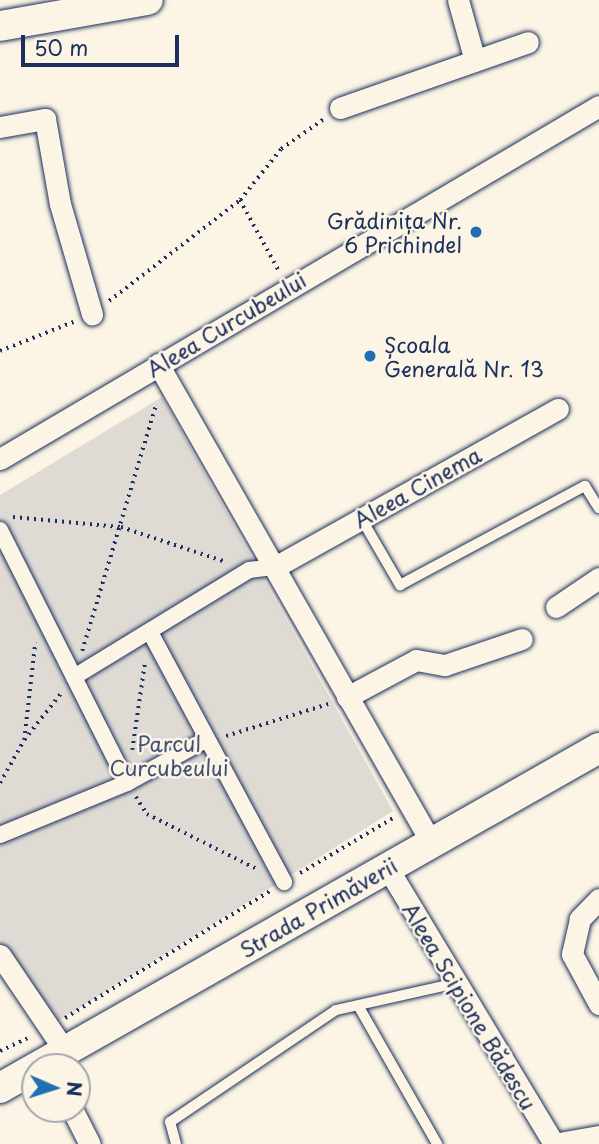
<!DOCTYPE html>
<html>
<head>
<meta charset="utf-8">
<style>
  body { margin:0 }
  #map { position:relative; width:599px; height:1144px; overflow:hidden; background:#fcf5e5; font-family:"Playpen Sans",sans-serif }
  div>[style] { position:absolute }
  .green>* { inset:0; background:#dfdbd4 }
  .path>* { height:3.5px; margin-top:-1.75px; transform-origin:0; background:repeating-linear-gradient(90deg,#1b2f5e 0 2px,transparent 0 7px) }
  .roads { filter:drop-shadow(0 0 2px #1b2f5e) drop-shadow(0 0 2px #1b2f5e) }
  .service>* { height:10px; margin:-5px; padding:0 5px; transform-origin:5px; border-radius:5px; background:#fcf5e5 }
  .pedestrian>* { height:16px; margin:-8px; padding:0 8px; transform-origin:8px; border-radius:8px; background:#fcf5e5 }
  .minor>* { height:21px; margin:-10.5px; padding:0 10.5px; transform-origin:10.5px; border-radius:10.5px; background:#fcf5e5 }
  .secondary>* { height:30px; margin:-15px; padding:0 15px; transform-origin:15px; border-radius:15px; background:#fcf5e5 }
  .dots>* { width:19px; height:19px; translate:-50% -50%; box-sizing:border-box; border:4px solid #fcf5e5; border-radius:50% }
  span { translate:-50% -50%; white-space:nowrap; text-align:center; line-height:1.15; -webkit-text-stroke:5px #fcf5e5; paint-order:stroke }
  .poi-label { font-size:21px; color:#1b2f5e }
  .right { translate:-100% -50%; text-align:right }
  .left { translate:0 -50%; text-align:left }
  .street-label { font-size:21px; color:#1b2f5e }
  .park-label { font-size:21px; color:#425176 }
  .north { position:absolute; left:21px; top:1053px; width:70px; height:70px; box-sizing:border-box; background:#fcf5e5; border:2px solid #a2a6af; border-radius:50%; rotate:93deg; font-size:19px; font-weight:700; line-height:28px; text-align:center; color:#1b2f5e }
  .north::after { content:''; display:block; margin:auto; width:24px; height:32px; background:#1f6fb2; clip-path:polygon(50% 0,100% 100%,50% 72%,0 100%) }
  .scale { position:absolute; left:21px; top:35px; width:158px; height:32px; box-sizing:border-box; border:4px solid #1b2f5e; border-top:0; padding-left:9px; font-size:21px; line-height:24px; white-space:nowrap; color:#1b2f5e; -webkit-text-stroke:5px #fcf5e5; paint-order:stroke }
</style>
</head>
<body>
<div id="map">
  <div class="green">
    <i style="clip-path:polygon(162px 397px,393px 811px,46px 1029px,0 948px,0 495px)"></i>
  </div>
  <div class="path">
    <i style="left:240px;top:200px;width:81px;rotate:61.2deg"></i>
    <i style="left:109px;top:301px;width:165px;rotate:-37.6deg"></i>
    <i style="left:240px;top:200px;width:65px;rotate:-51.2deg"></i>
    <i style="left:281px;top:149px;width:52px;rotate:-34.9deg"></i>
    <i style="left:0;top:351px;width:79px;rotate:-21.7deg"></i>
    <i style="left:13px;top:517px;width:108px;rotate:5.3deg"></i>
    <i style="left:121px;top:527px;width:111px;rotate:18.4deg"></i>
    <i style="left:82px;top:651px;width:258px;rotate:-73.3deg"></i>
    <i style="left:226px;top:736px;width:107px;rotate:-17.4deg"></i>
    <i style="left:24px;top:740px;width:61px;rotate:-51.6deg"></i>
    <i style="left:132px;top:750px;width:90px;rotate:-81.7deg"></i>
    <i style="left:0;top:783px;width:49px;rotate:-60.8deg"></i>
    <i style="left:24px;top:740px;width:98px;rotate:-83.5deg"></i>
    <i style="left:136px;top:797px;width:20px;rotate:57deg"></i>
    <i style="left:147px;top:814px;width:123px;rotate:26.6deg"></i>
    <i style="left:300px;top:873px;width:108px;rotate:-30.6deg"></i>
    <i style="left:65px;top:1018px;width:241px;rotate:-31.8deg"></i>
    <i style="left:0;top:1051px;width:33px;rotate:-25deg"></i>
  </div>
  <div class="roads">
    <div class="service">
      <i style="left:361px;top:518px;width:78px;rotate:59.8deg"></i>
      <i style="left:400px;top:585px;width:210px;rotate:-28.2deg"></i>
      <i style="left:585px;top:486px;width:26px;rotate:58deg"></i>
      <i style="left:359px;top:1007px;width:158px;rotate:60.3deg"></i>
      <i style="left:176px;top:1144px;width:23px;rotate:-105deg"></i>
      <i style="left:170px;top:1122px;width:200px;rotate:-34deg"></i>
      <i style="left:336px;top:1010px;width:124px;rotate:-12.6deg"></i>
    </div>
    <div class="pedestrian">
      <i style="left:0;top:530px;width:283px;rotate:63.3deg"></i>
      <i style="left:150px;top:632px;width:284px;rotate:61.8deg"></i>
      <i style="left:74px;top:677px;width:205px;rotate:-31.4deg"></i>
      <i style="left:249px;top:570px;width:26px;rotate:-7deg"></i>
      <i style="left:0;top:835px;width:137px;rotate:-22.3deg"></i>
      <i style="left:127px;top:783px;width:91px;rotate:-28.8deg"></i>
    </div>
    <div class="minor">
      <i style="left:458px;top:0;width:63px;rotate:74.4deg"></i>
      <i style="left:340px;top:108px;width:199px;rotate:-19.3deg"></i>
      <i style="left:0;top:127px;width:46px;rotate:-10.1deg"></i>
      <i style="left:45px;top:119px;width:86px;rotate:80deg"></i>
      <i style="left:60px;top:204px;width:115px;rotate:73.8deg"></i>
      <i style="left:158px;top:364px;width:550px;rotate:60.27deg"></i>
      <i style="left:0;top:459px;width:695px;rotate:-30.51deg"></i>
      <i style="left:275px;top:567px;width:324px;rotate:-29.2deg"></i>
      <i style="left:556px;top:607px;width:52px;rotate:-34deg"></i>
      <i style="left:347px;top:697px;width:78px;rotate:-28.2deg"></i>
      <i style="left:416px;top:660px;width:29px;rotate:10deg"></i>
      <i style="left:445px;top:665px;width:81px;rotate:-18.7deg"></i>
      <i style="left:387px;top:867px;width:323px;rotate:58.9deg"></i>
      <i style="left:554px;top:1144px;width:46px;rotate:-10.1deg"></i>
      <i style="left:599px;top:899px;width:28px;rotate:134deg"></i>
      <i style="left:580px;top:919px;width:36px;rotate:103deg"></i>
      <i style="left:572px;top:954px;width:57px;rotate:61.6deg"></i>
      <i style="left:0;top:955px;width:116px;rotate:55.9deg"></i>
      <i style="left:72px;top:1109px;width:39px;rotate:63deg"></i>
    </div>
    <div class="secondary">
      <i style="left:0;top:26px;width:150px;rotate:-10deg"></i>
      <i style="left:37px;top:1067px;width:646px;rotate:-29.58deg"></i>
      <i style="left:0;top:1088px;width:40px;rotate:-29.7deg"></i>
    </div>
  </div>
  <div class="dots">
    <i style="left:476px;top:232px;background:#1f6fb2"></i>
    <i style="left:370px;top:356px;background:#1f6fb2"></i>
  </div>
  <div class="poi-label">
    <span class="right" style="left:462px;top:232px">Grădinița Nr.<br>6 Prichindel</span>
    <span class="left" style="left:384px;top:356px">Școala<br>Generală Nr. 13</span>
  </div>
  <div class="street-label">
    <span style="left:226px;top:324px;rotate:-31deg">Aleea Curcubeului</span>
    <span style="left:417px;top:487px;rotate:-29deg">Aleea Cinema</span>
    <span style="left:318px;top:907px;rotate:-30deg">Strada Primăverii</span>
    <span style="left:470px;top:1006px;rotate:59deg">Aleea Scipione Bădescu</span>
  </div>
  <div class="park-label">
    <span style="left:169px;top:755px">Parcul<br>Curcubeului</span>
  </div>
  <div class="north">N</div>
  <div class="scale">50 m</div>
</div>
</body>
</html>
